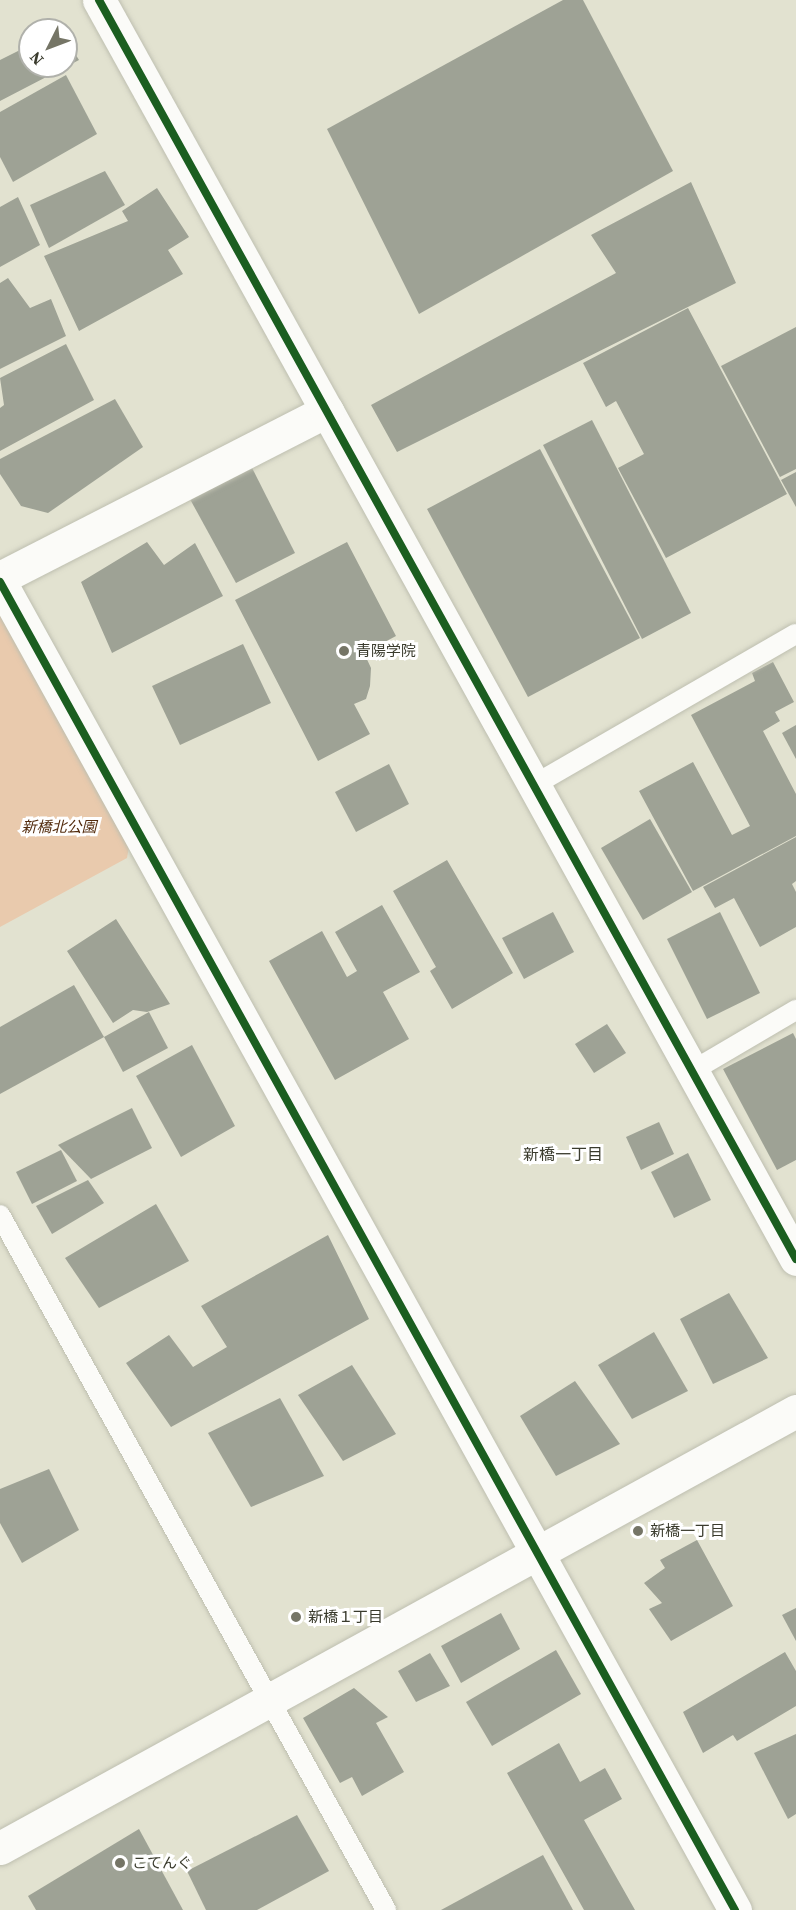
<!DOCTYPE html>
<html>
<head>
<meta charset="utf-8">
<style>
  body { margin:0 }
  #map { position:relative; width:796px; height:1910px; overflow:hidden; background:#e2e2d0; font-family:"Source Serif 4","Noto Sans JP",serif }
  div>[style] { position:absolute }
  .green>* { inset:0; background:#e9caad }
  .building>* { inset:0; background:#9ea295 }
  .roads { filter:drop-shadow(0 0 2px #bebfb0) drop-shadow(0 0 2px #bebfb0) }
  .service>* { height:20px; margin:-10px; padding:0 10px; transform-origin:10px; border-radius:10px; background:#fbfbf8 }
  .minor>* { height:33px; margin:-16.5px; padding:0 16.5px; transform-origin:16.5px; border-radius:16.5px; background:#fbfbf8 }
  .tertiary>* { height:33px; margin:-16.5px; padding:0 16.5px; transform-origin:16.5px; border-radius:16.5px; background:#fbfbf8 }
  .cycleway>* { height:8px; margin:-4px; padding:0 4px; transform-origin:4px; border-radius:4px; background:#1b5e20 }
  .dots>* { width:16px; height:16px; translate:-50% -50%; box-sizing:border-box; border:3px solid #fff; border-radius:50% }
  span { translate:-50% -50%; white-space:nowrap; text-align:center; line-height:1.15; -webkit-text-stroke:6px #fff; paint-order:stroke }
  .poi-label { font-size:15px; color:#3a3b2d }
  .left { translate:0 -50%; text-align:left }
  .park-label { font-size:15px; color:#532c0e; font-style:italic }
  .neighbourhood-label { font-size:16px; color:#3a3b2d }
  .north { position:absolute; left:18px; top:18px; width:60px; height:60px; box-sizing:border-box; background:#fff; border:2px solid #b0b1ab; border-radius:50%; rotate:228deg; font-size:16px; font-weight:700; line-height:24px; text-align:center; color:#3a3b2d }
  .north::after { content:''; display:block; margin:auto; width:21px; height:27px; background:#757566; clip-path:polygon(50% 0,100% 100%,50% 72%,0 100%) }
</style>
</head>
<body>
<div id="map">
  <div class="green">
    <i style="clip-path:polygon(0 614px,131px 835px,127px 858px,0 927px)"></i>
  </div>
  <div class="building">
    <i style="clip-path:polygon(563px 0,583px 0,673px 171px,419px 314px,327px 129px)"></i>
    <i style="clip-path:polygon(66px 39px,79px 60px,0 101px,0 60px,30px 45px,30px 66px,66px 66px)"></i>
    <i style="clip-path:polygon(66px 75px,97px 134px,13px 182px,0 157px,0 112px)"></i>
    <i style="clip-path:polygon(105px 171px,125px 205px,49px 248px,30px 205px)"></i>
    <i style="clip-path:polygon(691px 182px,736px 283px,397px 452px,371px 405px,616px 273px,591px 235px)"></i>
    <i style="clip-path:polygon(157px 188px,189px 237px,168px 250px,183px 274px,79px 331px,44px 256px,128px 221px,122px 211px)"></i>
    <i style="clip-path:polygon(18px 197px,40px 245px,0 267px,0 207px)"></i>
    <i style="clip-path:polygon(8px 278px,30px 308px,51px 299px,66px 336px,0 369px,0 283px)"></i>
    <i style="clip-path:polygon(688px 308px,787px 494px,666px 558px,618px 468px,644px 454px,616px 401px,606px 407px,583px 363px)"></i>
    <i style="clip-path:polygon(796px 327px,796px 469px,780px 477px,721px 366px)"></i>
    <i style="clip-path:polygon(66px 344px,94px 400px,0 451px,0 408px,4px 405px,0 378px)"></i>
    <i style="clip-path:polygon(115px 399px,143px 447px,48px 513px,21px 506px,0 474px,0 459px)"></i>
    <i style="clip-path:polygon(592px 420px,691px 613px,642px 639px,543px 445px)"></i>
    <i style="clip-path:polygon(540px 449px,640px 638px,528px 697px,427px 509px)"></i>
    <i style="clip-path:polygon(247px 458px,295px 553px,236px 583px,185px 490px)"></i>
    <i style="clip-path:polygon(796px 472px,796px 507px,781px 480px)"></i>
    <i style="clip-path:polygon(147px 542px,164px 565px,195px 543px,223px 596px,112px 653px,81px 582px)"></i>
    <i style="clip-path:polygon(347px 542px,396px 636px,364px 653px,371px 668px,370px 686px,366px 699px,354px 704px,370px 734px,318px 761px,235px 600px)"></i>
    <i style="clip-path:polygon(243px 644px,271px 703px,180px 745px,152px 686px)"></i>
    <i style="clip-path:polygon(773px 662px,794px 702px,775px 712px,780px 721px,763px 731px,796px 794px,796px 836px,693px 891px,639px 791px,693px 762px,732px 835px,750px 826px,691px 715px,755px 681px,752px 673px)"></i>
    <i style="clip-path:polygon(796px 725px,796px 759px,782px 733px)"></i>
    <i style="clip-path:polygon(389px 764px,409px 804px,356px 832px,335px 792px)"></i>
    <i style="clip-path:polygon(650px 819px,692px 892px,643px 920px,601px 848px)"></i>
    <i style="clip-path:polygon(796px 837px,796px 881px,792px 884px,796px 892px,796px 927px,760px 947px,734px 898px,715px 908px,703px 887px)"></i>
    <i style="clip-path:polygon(447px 860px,513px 973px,452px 1009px,430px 971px,436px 967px,393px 891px)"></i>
    <i style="clip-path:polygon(382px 905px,420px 972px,383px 992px,409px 1039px,335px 1080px,269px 961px,322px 931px,347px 977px,357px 971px,335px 932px)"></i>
    <i style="clip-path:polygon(553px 912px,574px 952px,524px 979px,502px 938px)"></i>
    <i style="clip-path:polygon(720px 912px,760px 993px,707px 1019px,667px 939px)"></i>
    <i style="clip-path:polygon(116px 919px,170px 1004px,147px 1012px,133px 1010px,113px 1023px,67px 951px)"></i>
    <i style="clip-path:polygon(74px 985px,104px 1037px,0 1094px,0 1027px)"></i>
    <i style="clip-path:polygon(149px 1012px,168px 1048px,123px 1072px,104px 1037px)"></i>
    <i style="clip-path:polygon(607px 1024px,626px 1053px,594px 1073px,575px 1044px)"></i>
    <i style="clip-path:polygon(793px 1033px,796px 1039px,796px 1160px,777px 1170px,723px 1069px)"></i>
    <i style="clip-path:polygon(192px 1045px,235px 1126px,181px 1157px,136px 1076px)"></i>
    <i style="clip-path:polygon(132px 1108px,152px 1148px,91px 1179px,58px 1145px)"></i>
    <i style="clip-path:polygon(659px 1122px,674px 1154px,641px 1170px,626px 1137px)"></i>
    <i style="clip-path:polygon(61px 1150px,77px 1181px,32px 1204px,16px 1172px)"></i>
    <i style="clip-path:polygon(688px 1153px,711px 1200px,674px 1218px,651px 1172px)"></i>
    <i style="clip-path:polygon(88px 1180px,104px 1203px,52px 1234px,36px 1206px)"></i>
    <i style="clip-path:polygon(156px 1204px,189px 1261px,99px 1308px,65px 1258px)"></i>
    <i style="clip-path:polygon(328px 1235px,369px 1319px,171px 1427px,126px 1363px,169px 1335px,193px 1367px,227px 1347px,201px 1306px)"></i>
    <i style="clip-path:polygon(729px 1293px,768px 1358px,713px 1384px,680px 1319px)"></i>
    <i style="clip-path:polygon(654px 1332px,688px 1391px,632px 1419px,598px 1365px)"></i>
    <i style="clip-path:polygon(352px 1365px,396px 1434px,343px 1461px,298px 1395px)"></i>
    <i style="clip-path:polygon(575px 1381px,620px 1444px,556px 1476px,520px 1416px)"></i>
    <i style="clip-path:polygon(280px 1398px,324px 1476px,251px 1507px,208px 1433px)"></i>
    <i style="clip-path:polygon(49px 1469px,79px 1530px,22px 1563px,0 1523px,0 1489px)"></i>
    <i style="clip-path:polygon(697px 1540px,733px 1606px,671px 1641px,649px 1609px,662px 1603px,644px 1583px,665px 1568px,660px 1560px)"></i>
    <i style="clip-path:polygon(796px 1608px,796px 1641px,782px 1615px)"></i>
    <i style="clip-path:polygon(501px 1613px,520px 1649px,461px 1683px,441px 1646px)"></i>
    <i style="clip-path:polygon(556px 1650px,581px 1694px,492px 1746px,466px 1702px)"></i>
    <i style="clip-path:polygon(785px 1652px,796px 1671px,796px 1706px,737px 1741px,733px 1735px,703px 1753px,683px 1712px)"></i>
    <i style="clip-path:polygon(430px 1653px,450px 1686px,416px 1702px,398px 1671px)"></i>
    <i style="clip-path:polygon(354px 1688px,388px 1717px,376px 1723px,404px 1772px,362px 1796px,352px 1777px,340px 1783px,303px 1718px)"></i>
    <i style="clip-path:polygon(796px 1734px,796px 1814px,788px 1819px,754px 1753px)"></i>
    <i style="clip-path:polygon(559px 1743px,580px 1782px,605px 1768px,622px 1799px,584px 1820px,635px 1910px,584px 1910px,507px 1773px)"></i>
    <i style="clip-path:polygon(297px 1815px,329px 1871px,257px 1910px,206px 1910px,187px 1871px)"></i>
    <i style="clip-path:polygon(139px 1829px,183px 1910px,36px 1910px,28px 1896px)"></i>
    <i style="clip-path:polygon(543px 1855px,573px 1910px,441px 1910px)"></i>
  </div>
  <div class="roads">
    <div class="service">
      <i style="left:534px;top:785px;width:302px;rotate:-30deg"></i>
      <i style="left:692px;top:1071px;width:121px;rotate:-30.4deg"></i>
      <i style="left:0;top:1215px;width:795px;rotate:60.95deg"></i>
    </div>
    <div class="minor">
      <i style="left:0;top:578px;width:367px;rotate:-27.1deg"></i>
      <i style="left:327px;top:411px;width:969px;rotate:61.05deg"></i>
      <i style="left:0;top:582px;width:1518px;rotate:61.04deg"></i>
    </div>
    <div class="tertiary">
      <i style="left:99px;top:0;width:470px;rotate:61deg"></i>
      <i style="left:0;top:1848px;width:908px;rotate:-28.77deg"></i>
    </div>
  </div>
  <div class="cycleway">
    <i style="left:99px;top:0;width:1439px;rotate:61.03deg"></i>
    <i style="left:0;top:582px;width:1518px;rotate:61.04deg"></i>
  </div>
  <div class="dots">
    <i style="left:344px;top:651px;background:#757566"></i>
    <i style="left:638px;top:1531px;background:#757566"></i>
    <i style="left:296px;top:1617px;background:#757566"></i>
    <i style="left:120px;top:1863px;background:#757566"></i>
  </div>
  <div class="poi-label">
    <span class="left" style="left:356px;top:651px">青陽学院</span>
    <span class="left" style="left:650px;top:1531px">新橋一丁目</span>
    <span class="left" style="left:308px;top:1617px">新橋１丁目</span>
    <span class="left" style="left:132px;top:1863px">こてんぐ</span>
  </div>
  <div class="park-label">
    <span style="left:59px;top:827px">新橋北公園</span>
  </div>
  <div class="neighbourhood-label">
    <span style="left:563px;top:1154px">新橋一丁目</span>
  </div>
  <div class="north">N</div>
</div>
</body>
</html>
